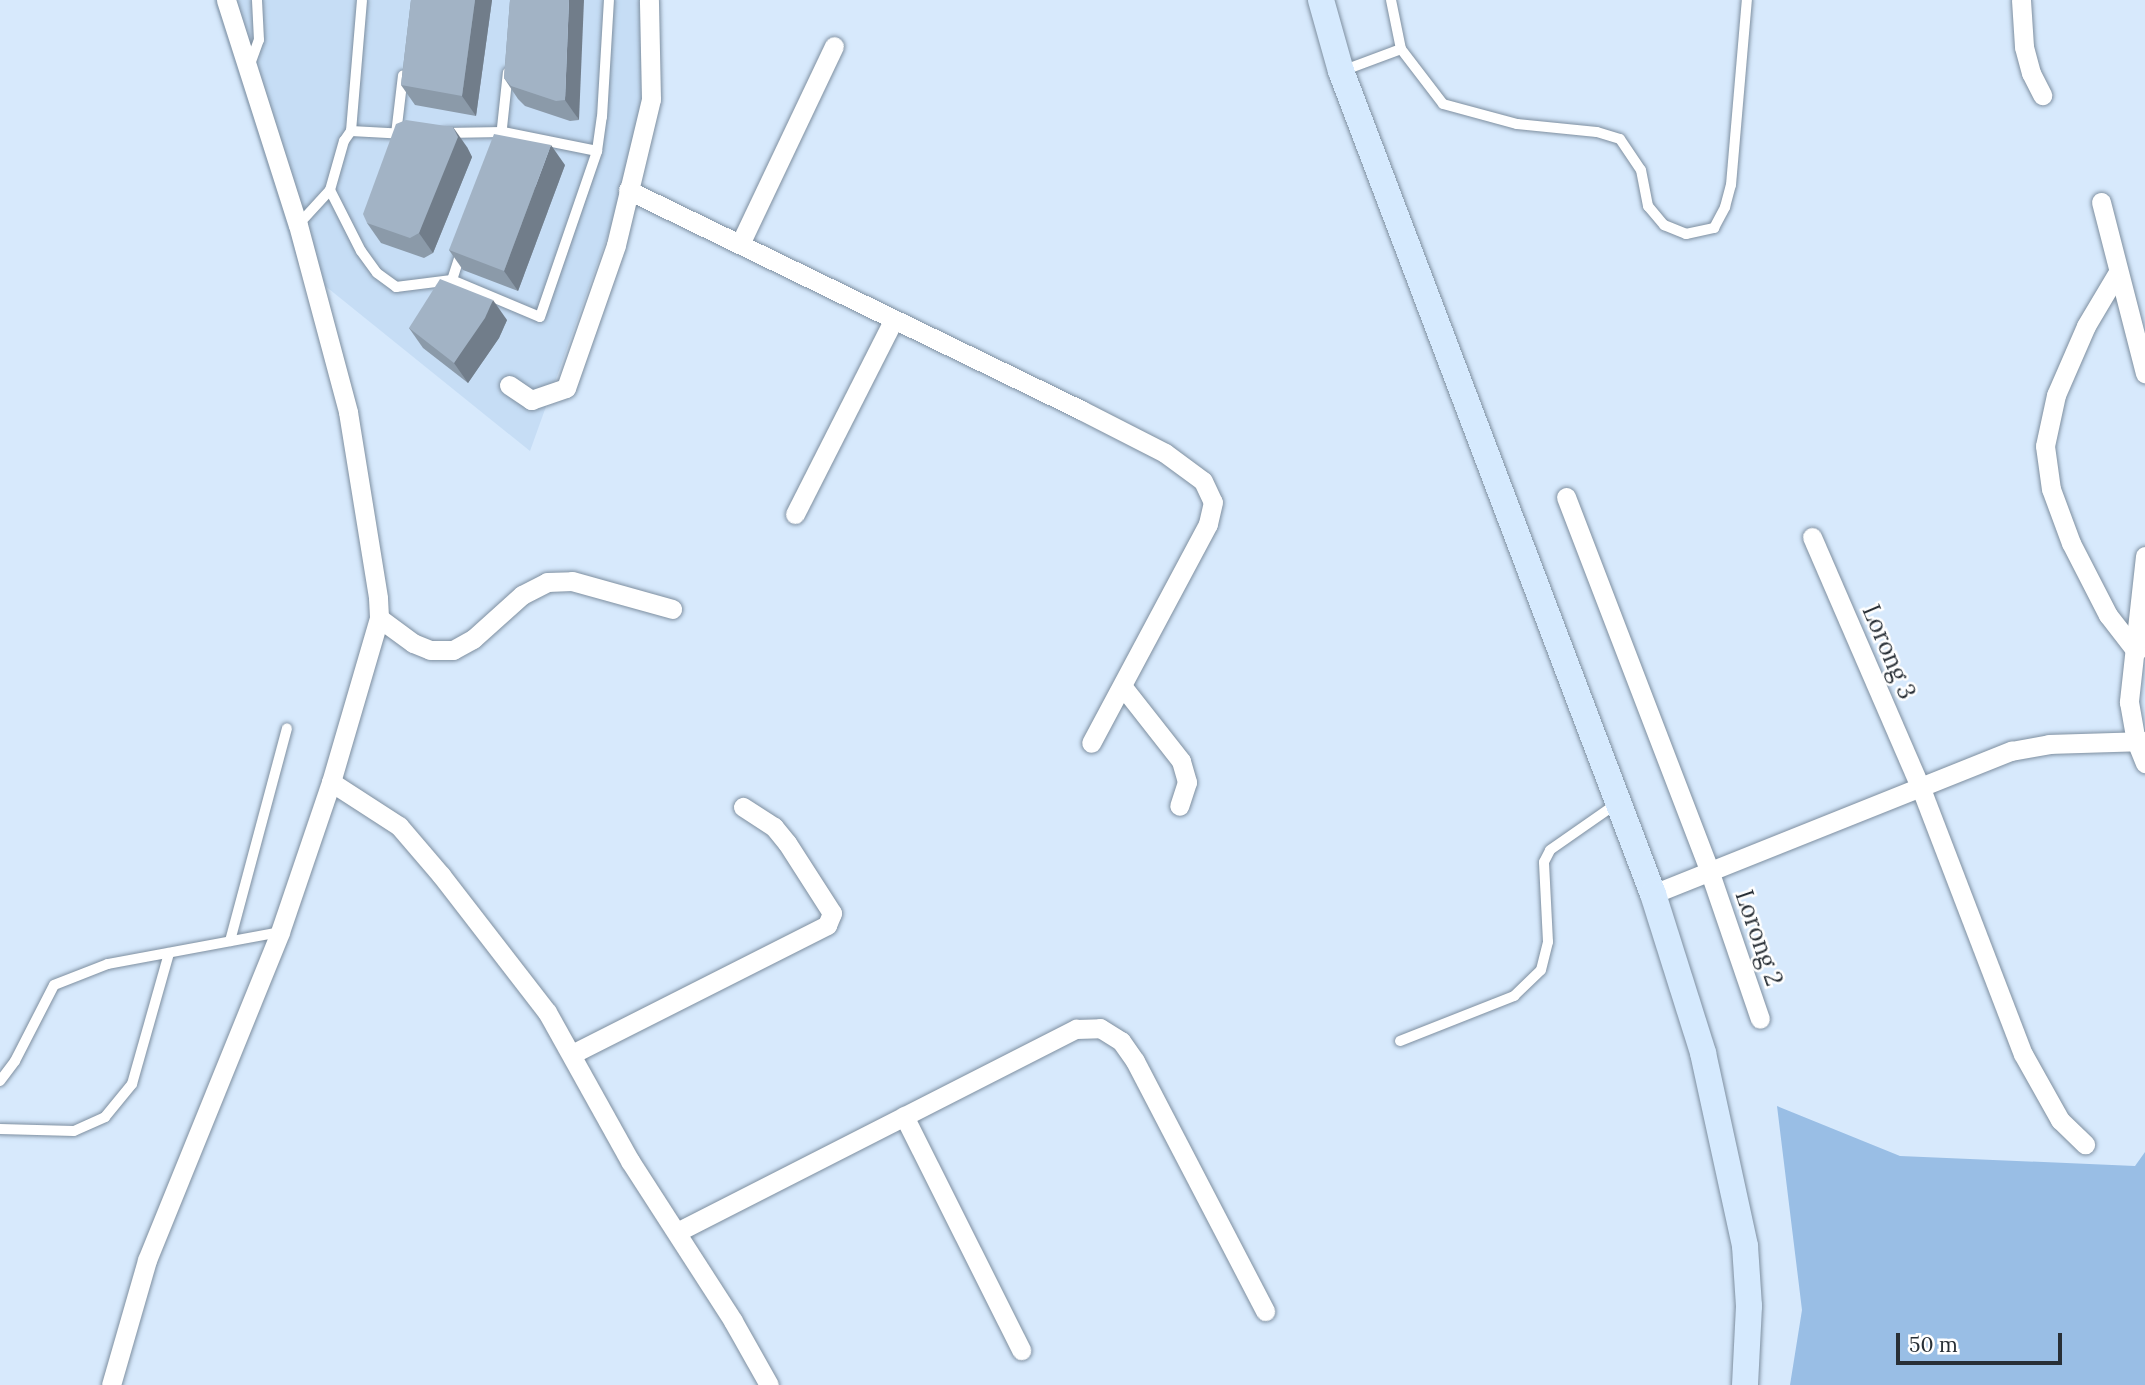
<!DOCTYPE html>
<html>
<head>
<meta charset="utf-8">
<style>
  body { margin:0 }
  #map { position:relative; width:2145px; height:1385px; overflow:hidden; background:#d7e9fc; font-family:Lora,serif }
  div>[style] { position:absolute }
  .built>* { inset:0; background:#c6ddf5 }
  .green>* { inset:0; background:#99bee5 }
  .roads { filter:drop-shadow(0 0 2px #7e8fa0) drop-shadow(0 0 2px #7e8fa0) }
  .lane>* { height:10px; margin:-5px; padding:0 5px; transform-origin:5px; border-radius:5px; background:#fff }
  .street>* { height:19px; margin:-9.5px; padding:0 9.5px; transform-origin:9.5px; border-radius:9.5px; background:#fff }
  .secondary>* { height:26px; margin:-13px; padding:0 13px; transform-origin:13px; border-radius:13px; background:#d6eafe }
  .wall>* { inset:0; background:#8b9aa9 }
  .shaded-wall>* { inset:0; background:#717d8a }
  .building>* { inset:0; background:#a2b3c5 }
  span { translate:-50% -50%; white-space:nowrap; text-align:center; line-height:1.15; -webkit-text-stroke:5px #fff; paint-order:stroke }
  .street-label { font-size:24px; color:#282f36 }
  .scale { position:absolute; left:1896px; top:1333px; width:166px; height:32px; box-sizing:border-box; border:4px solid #282f36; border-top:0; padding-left:9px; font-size:21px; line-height:24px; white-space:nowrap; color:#282f36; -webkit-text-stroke:5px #fff; paint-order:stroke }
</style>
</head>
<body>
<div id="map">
  <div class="built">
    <i style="clip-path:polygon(214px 0,656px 0,657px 98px,530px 451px,298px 264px)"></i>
  </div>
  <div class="green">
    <i style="clip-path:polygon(1777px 1106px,1900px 1156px,2135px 1166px,2145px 1152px,2145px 1385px,1790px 1385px,1802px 1310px)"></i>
  </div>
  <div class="roads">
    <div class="lane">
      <i style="left:1391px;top:0;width:50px;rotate:78.5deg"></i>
      <i style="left:1401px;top:49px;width:69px;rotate:52.6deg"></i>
      <i style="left:1443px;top:104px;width:77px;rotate:15.1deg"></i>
      <i style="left:1517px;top:124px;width:80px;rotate:5.7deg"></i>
      <i style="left:1597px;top:132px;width:24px;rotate:17deg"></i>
      <i style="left:1620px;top:139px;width:37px;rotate:56deg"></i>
      <i style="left:1641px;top:170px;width:37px;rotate:79deg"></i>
      <i style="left:1648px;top:206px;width:25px;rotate:50deg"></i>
      <i style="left:1664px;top:225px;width:24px;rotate:22deg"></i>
      <i style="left:1686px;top:234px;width:29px;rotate:-12deg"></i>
      <i style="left:1714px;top:228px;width:24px;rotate:-62deg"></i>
      <i style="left:1725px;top:207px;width:23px;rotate:-75deg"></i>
      <i style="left:1731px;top:185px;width:186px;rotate:-85.1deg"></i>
      <i style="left:249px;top:67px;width:29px;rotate:-70deg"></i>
      <i style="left:259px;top:40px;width:40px;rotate:-92.9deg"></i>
      <i style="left:1342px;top:71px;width:63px;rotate:-20.4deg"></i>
      <i style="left:351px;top:131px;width:131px;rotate:-85.2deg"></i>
      <i style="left:445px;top:133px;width:58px;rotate:-1deg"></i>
      <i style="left:503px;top:132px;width:96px;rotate:11.4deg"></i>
      <i style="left:396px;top:134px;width:59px;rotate:-83.2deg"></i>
      <i style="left:501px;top:137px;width:65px;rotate:-83.9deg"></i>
      <i style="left:330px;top:190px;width:68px;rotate:63.1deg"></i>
      <i style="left:361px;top:251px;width:27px;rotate:54deg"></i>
      <i style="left:377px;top:273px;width:24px;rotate:36deg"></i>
      <i style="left:396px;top:287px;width:56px;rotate:-7.1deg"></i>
      <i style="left:452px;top:280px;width:95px;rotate:22.8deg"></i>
      <i style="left:540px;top:317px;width:176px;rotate:-71deg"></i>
      <i style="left:597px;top:151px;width:34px;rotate:-82deg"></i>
      <i style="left:602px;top:117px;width:117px;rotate:-86.6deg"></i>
      <i style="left:298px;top:225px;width:47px;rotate:-47.6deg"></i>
      <i style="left:330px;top:190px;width:51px;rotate:-74.1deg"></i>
      <i style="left:344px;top:141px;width:12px;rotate:-55deg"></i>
      <i style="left:351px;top:131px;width:55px;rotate:3.1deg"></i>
      <i style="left:452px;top:280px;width:32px;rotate:-72deg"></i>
      <i style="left:230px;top:941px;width:220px;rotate:-75deg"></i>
      <i style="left:1400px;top:1041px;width:123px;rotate:-21.5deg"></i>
      <i style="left:1514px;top:996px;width:37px;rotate:-44deg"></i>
      <i style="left:1541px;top:970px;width:29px;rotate:-76deg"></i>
      <i style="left:1548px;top:942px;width:80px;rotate:-92.9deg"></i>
      <i style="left:1544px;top:862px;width:13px;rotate:-63deg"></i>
      <i style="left:1550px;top:850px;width:80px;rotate:-34.9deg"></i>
      <i style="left:0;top:1081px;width:25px;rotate:-53deg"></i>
      <i style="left:15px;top:1061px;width:85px;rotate:-62.8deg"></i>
      <i style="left:54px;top:985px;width:58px;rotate:-21.3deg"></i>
      <i style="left:108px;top:964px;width:175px;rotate:-10.5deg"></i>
      <i style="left:0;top:1129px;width:74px;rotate:1.5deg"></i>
      <i style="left:74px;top:1131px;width:34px;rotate:-24deg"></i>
      <i style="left:105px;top:1117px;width:43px;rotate:-50.7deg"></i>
      <i style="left:132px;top:1084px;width:136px;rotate:-74.2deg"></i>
    </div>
    <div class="street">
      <i style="left:226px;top:0;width:236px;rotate:72.3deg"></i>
      <i style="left:298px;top:225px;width:194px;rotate:75deg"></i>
      <i style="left:348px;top:412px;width:188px;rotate:80.8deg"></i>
      <i style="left:378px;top:598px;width:20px;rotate:87deg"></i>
      <i style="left:379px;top:618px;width:171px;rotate:106.3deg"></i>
      <i style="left:331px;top:782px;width:81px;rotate:32.9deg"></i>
      <i style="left:399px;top:826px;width:65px;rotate:49.4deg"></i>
      <i style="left:441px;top:875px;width:173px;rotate:52.3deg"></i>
      <i style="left:547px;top:1012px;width:171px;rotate:60.9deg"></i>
      <i style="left:630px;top:1161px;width:190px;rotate:57.2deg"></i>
      <i style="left:733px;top:1321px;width:73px;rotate:60.6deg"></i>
      <i style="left:2021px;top:0;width:47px;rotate:86.3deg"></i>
      <i style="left:2024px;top:47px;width:27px;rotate:75deg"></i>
      <i style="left:2031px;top:73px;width:25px;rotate:63deg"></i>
      <i style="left:628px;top:190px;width:504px;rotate:25.9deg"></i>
      <i style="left:1081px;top:410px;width:94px;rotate:27.1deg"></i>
      <i style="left:1165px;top:453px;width:47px;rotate:36.4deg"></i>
      <i style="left:1203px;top:481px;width:23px;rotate:65deg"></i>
      <i style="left:1213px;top:502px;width:23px;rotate:103deg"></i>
      <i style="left:1208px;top:524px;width:248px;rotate:118.1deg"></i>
      <i style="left:2101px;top:202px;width:177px;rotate:75.6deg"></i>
      <i style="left:740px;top:244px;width:219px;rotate:-64.6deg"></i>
      <i style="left:2118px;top:272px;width:63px;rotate:120.7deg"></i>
      <i style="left:2086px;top:326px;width:75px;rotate:113.5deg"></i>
      <i style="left:2056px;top:395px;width:52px;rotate:102.2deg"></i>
      <i style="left:2045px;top:446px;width:43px;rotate:82.1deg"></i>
      <i style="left:2051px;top:489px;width:58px;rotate:69.7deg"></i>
      <i style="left:2071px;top:543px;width:81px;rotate:62.8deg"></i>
      <i style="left:2108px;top:615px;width:46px;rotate:52.1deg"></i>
      <i style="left:509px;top:385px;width:27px;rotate:34deg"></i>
      <i style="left:531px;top:400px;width:37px;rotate:-19deg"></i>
      <i style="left:566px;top:388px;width:151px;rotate:-70.7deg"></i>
      <i style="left:616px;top:245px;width:150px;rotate:-76.5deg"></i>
      <i style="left:651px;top:99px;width:99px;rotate:-91.2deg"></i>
      <i style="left:1566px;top:497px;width:403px;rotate:69deg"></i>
      <i style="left:1710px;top:873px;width:154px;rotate:71.1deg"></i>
      <i style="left:795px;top:514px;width:216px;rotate:-63.1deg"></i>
      <i style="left:1812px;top:537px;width:271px;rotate:66.6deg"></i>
      <i style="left:1920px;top:786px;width:287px;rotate:69deg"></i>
      <i style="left:2023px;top:1054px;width:76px;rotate:60.7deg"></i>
      <i style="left:2060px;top:1120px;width:35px;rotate:44deg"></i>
      <i style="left:2145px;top:556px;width:147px;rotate:96.3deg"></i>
      <i style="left:2129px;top:702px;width:40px;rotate:80deg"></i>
      <i style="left:2136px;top:741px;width:24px;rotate:68deg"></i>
      <i style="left:379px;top:618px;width:42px;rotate:36.3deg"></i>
      <i style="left:413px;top:643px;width:18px;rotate:22deg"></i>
      <i style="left:430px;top:650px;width:23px"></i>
      <i style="left:453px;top:650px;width:23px;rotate:-29deg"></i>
      <i style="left:473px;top:639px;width:66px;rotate:-41.9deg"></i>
      <i style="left:522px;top:595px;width:28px;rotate:-27deg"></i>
      <i style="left:547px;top:582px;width:25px;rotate:-2deg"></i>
      <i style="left:572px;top:581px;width:104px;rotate:15.6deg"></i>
      <i style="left:1123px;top:687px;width:94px;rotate:51.9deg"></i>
      <i style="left:1181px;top:761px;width:22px;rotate:74deg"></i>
      <i style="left:1187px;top:782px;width:25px;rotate:108deg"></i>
      <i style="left:1653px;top:894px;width:386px;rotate:-21.8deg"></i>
      <i style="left:2011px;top:751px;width:39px;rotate:-10deg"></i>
      <i style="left:2049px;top:744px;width:96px;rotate:-1.8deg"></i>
      <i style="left:572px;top:1054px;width:286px;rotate:-26.8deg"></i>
      <i style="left:827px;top:925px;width:13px;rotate:-67deg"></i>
      <i style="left:832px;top:913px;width:83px;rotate:-122.7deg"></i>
      <i style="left:787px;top:843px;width:21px;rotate:-129deg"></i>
      <i style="left:774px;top:827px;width:37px;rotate:-147deg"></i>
      <i style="left:904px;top:1116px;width:262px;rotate:63.4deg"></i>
      <i style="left:677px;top:1232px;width:448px;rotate:-27deg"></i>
      <i style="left:1076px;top:1029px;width:24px;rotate:-2deg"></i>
      <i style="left:1100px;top:1028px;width:25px;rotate:32deg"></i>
      <i style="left:1121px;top:1041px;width:24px;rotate:55deg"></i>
      <i style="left:1135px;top:1061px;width:282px;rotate:62.5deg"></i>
      <i style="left:111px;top:1385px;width:130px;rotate:-73.9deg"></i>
      <i style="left:147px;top:1260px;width:354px;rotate:-67.9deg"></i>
      <i style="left:280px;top:932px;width:158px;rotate:-71.2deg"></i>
    </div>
    <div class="secondary">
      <i style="left:1321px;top:0;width:74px;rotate:74.3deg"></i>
      <i style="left:1341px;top:71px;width:880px;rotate:69.24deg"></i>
      <i style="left:1653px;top:894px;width:167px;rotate:72.5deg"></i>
      <i style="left:1703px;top:1053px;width:198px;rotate:77.7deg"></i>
      <i style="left:1745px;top:1246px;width:60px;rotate:86.2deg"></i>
      <i style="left:1749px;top:1306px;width:79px;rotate:92.9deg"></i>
    </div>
  </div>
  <div class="wall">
    <i style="clip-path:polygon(411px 0,492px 0,476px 116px,415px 105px,401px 85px)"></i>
    <i style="clip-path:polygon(510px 0,579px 120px,570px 121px,525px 106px,518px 99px,504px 78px)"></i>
    <i style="clip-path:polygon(467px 147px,472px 157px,433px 253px,424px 258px,381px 243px,367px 223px)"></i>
    <i style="clip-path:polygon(565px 165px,518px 291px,463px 270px,449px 250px)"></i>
    <i style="clip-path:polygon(507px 320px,499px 338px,468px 383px,423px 348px,409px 328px)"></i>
  </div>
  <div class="shaded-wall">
    <i style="clip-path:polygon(475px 0,492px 0,476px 116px,462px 96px)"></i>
    <i style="clip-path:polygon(569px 0,584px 0,579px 120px,565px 100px)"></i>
    <i style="clip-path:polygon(453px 127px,467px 147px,472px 157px,433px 253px,419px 233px)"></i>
    <i style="clip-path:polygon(551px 145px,565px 165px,518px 291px,504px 271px)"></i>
    <i style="clip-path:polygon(493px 300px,507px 320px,499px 338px,468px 383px,454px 363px)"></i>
  </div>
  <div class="building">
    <i style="clip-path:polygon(411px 0,475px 0,462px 96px,401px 85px)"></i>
    <i style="clip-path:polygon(510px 0,569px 0,565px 100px,556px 101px,511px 86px,504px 78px)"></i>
    <i style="clip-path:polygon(406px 120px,453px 127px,458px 137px,419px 233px,410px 238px,367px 223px,363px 214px,396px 124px)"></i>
    <i style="clip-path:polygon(494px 134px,551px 145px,504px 271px,449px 250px)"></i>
    <i style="clip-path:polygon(440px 279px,493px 300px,485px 318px,454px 363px,409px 328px)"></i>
  </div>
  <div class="street-label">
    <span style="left:1889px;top:652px;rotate:67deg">Lorong 3</span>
    <span style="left:1759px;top:938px;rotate:71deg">Lorong 2</span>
  </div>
  <div class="scale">50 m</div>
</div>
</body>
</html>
